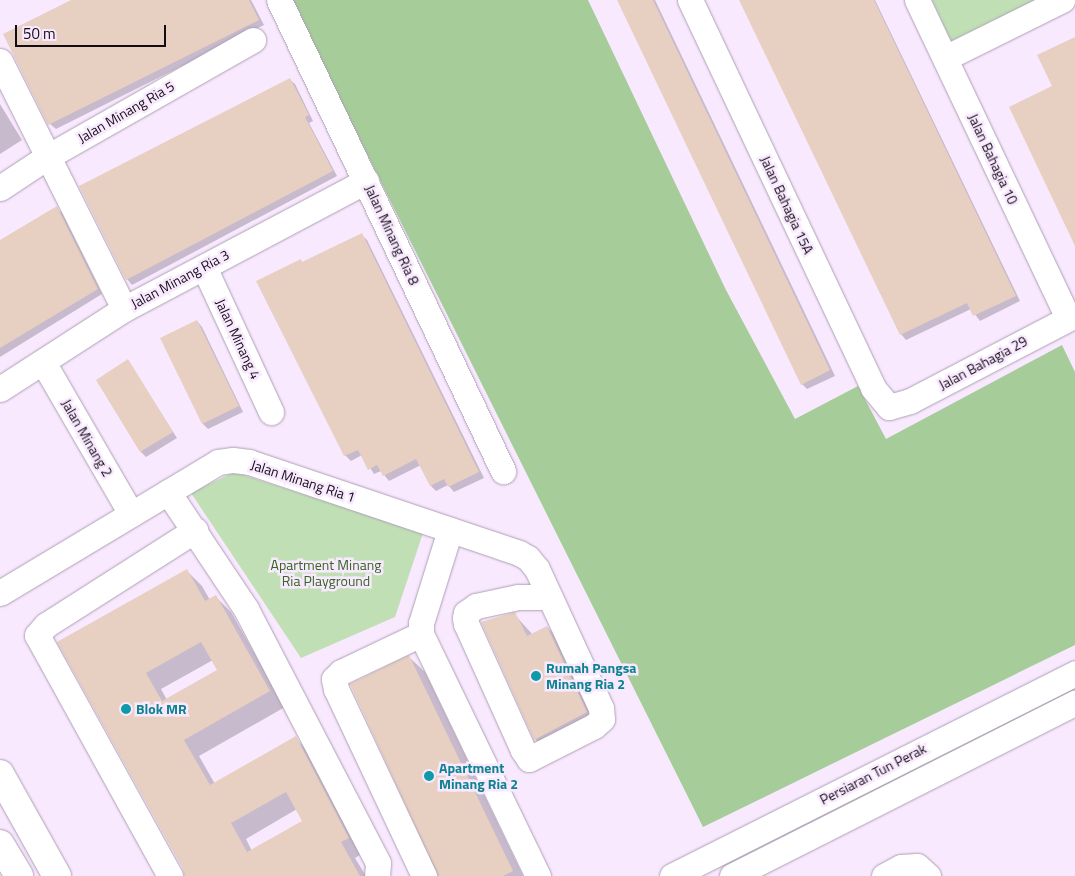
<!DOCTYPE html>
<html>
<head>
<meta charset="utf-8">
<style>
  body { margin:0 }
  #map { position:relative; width:1075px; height:876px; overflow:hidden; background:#f9e9ff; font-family:"Titillium Web",sans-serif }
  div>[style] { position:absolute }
  .green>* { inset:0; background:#c0dfb5 }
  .forest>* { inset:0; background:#a6cc9a }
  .shadow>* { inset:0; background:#0003 }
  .building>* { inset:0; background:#e7cfc2 }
  .roads { filter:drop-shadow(0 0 1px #ad9fb3) drop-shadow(0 0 1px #ad9fb3) }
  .minor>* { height:25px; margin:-12.5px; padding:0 12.5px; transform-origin:12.5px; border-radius:12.5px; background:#fff }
  .major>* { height:28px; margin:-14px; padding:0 14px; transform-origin:14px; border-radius:14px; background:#fff }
  .dots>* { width:14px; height:14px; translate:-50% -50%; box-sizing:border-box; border:2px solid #f9e9ff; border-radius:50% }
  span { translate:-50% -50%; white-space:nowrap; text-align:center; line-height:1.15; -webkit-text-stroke:5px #f9e9ff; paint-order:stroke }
  .street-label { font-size:14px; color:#120d14 }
  .park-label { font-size:14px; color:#366623 }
  .culture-label { font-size:14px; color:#0d838f; font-weight:700 }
  .left { translate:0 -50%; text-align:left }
  .scale { position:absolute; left:15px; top:25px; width:151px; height:22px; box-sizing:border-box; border:2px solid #120d14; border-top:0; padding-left:6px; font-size:15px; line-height:18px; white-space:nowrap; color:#120d14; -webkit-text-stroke:4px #f9e9ff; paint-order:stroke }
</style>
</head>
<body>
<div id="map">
  <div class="green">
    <i style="clip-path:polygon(932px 0,1035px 0,951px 41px)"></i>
    <i style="clip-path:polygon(234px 472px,423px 533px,395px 617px,301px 658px,191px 493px)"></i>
  </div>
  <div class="forest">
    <i style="clip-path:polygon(290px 0,588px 0,726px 290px,795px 419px,858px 386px,886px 439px,1062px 345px,1075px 372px,1075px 645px,703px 827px)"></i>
  </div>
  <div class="shadow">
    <i style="clip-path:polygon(74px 0,251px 0,264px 25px,56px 129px,50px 124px,5px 34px)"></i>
    <i style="clip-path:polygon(620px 0,655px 0,835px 376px,807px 389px,802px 384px)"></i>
    <i style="clip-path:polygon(741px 0,875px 0,1020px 301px,980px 321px,971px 309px,906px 340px,901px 334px)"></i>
    <i style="clip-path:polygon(289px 79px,295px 84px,313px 121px,309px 123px,337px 176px,132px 285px,127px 279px)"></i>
    <i style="clip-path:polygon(0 104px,22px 140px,0 154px)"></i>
    <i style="clip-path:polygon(56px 208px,62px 213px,102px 294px,0 357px,0 242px)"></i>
    <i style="clip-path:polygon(362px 235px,367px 240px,484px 478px,454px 492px,448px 485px,436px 491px,431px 486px,421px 465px,389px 481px,381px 471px,374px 474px,362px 455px,351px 461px,345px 455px,300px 260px,303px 263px)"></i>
    <i style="clip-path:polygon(197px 321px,202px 327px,243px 412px,208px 429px,203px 424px)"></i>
    <i style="clip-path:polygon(128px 361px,177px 438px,146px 457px,141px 452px)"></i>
    <i style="clip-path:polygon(evenodd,187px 571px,202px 586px,210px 600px,216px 597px,231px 612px,285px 707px,199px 756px,215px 784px,295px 738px,311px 754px,363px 853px,355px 858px,366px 876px,184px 876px,184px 869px,59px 643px,187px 571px,213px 660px,219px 671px,167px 700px,161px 689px,213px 660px,187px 571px,297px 809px,304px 821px,252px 851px,246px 839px,297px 809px)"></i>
    <i style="clip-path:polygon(514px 614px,533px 635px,547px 627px,563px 643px,602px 729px,551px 755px,535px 739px,483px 623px)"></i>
    <i style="clip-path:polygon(409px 657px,425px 672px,523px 876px,439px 876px)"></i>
  </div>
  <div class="building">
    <i style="clip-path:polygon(71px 0,249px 0,259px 20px,48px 125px,3px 34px)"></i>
    <i style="clip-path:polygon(617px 0,653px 0,830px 370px,801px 385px)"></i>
    <i style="clip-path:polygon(739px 0,874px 0,1016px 296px,973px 316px,967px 303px,900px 335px)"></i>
    <i style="clip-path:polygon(1075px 37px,1075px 246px,1009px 107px,1052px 86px,1037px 55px)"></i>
    <i style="clip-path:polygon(290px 78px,309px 115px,305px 117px,333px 171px,126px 280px,79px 186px)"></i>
    <i style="clip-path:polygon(57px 206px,98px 289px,0 348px,0 240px)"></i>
    <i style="clip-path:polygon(362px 233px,479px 472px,448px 487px,444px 479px,430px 486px,416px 459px,383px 476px,377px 465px,368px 470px,358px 450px,344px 456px,256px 281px,301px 259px,302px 262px)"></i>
    <i style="clip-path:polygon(197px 320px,239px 406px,202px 424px,160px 338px)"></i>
    <i style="clip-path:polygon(128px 359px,173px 432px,140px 452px,96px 380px)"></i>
    <i style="clip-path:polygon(evenodd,187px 569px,205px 601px,216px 595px,270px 691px,184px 740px,210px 785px,296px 736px,349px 838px,341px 842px,360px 876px,184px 876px,183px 869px,57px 642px,187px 569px,201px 642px,217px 670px,162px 701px,146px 673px,201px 642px,187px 569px,286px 792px,302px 821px,247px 852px,231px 823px,286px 792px)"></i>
    <i style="clip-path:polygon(515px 612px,527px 636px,547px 626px,587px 712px,534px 740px,481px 622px)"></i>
    <i style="clip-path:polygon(409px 655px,513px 871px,503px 876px,438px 876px,350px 684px)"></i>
  </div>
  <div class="roads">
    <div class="minor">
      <i style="left:279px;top:0;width:522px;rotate:64.56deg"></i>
      <i style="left:690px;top:0;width:429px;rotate:64.7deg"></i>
      <i style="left:873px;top:388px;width:25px;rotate:50deg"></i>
      <i style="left:889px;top:407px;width:22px;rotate:-16deg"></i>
      <i style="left:910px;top:401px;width:186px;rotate:-27.5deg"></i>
      <i style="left:917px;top:0;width:352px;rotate:64.6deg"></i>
      <i style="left:945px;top:58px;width:131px;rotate:-26.4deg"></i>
      <i style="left:0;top:61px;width:277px;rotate:63.4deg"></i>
      <i style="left:0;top:188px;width:56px;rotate:-33.4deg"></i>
      <i style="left:47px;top:157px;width:237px;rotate:-29.6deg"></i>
      <i style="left:204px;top:267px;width:160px;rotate:65.2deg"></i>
      <i style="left:43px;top:362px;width:176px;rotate:59.9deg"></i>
      <i style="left:0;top:389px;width:148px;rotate:-32.8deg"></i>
      <i style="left:124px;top:309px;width:274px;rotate:-27.9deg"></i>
      <i style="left:168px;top:492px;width:141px;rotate:56.3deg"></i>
      <i style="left:246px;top:609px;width:286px;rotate:62.5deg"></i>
      <i style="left:378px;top:863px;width:13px;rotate:94deg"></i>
      <i style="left:450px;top:530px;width:97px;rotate:107.3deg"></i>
      <i style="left:421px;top:623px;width:11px;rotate:90deg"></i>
      <i style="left:421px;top:634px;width:269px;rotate:64.2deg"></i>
      <i style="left:0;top:593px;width:254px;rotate:-31deg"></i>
      <i style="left:218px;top:462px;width:15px;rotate:-8deg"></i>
      <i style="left:233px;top:460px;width:16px;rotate:7deg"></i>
      <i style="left:249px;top:462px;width:285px;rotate:18.6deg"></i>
      <i style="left:519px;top:553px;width:10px;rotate:29deg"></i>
      <i style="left:528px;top:558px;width:14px;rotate:51deg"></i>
      <i style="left:537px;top:569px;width:153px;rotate:65.3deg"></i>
      <i style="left:601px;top:708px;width:11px;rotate:85deg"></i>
      <i style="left:602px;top:719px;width:11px;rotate:139deg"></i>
      <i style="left:594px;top:726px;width:73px;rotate:153.1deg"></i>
      <i style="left:529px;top:759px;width:11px;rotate:-124deg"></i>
      <i style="left:523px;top:750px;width:138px;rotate:-114.3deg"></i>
      <i style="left:466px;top:624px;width:6px;rotate:-99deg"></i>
      <i style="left:465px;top:618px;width:5px;rotate:-79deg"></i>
      <i style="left:466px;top:613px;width:12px;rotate:-35deg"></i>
      <i style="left:476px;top:606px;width:43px;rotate:-12.1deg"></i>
      <i style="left:518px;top:597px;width:31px"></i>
      <i style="left:421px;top:634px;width:89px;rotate:154.6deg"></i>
      <i style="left:341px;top:672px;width:10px;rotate:135deg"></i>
      <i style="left:334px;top:679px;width:10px;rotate:79deg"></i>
      <i style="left:336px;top:689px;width:207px;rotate:64.8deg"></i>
      <i style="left:170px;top:876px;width:275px;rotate:-118.9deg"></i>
      <i style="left:37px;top:635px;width:13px;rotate:-48deg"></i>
      <i style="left:46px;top:625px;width:177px;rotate:-32.5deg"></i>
      <i style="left:672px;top:876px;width:451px;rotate:-26.7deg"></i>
      <i style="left:732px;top:876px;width:384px;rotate:-26.8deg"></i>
      <i style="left:884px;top:876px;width:19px;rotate:-28deg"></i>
      <i style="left:901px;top:867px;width:16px;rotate:-4deg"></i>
      <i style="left:917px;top:866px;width:15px;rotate:42deg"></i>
    </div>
    <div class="major">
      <i style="left:0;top:774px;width:117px;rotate:60.8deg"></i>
      <i style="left:0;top:844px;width:37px;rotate:59deg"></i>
    </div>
  </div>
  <div class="dots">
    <i style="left:536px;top:676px;background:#0f9aa8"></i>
    <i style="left:126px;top:709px;background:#0f9aa8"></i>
    <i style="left:429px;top:776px;background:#0f9aa8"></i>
  </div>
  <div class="street-label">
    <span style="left:126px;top:112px;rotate:-30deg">Jalan Minang Ria 5</span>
    <span style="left:993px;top:159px;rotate:65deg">Jalan Bahagia 10</span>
    <span style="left:787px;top:205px;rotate:65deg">Jalan Bahagia 15A</span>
    <span style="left:392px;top:235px;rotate:65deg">Jalan Minang Ria 8</span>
    <span style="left:180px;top:279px;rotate:-28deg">Jalan Minang Ria 3</span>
    <span style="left:238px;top:339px;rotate:65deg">Jalan Minang 4</span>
    <span style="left:983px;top:363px;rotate:-28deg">Jalan Bahagia 29</span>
    <span style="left:87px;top:438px;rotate:60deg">Jalan Minang 2</span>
    <span style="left:303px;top:481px;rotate:18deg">Jalan Minang Ria 1</span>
    <span style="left:873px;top:774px;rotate:-27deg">Persiaran Tun Perak</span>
  </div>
  <div class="park-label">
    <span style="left:326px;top:573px">Apartment Minang<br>Ria Playground</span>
  </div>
  <div class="culture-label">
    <span class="left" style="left:546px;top:676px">Rumah Pangsa<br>Minang Ria 2</span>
    <span class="left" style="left:136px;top:709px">Blok MR</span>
    <span class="left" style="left:439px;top:776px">Apartment<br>Minang Ria 2</span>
  </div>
  <div class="scale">50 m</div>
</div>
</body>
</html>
